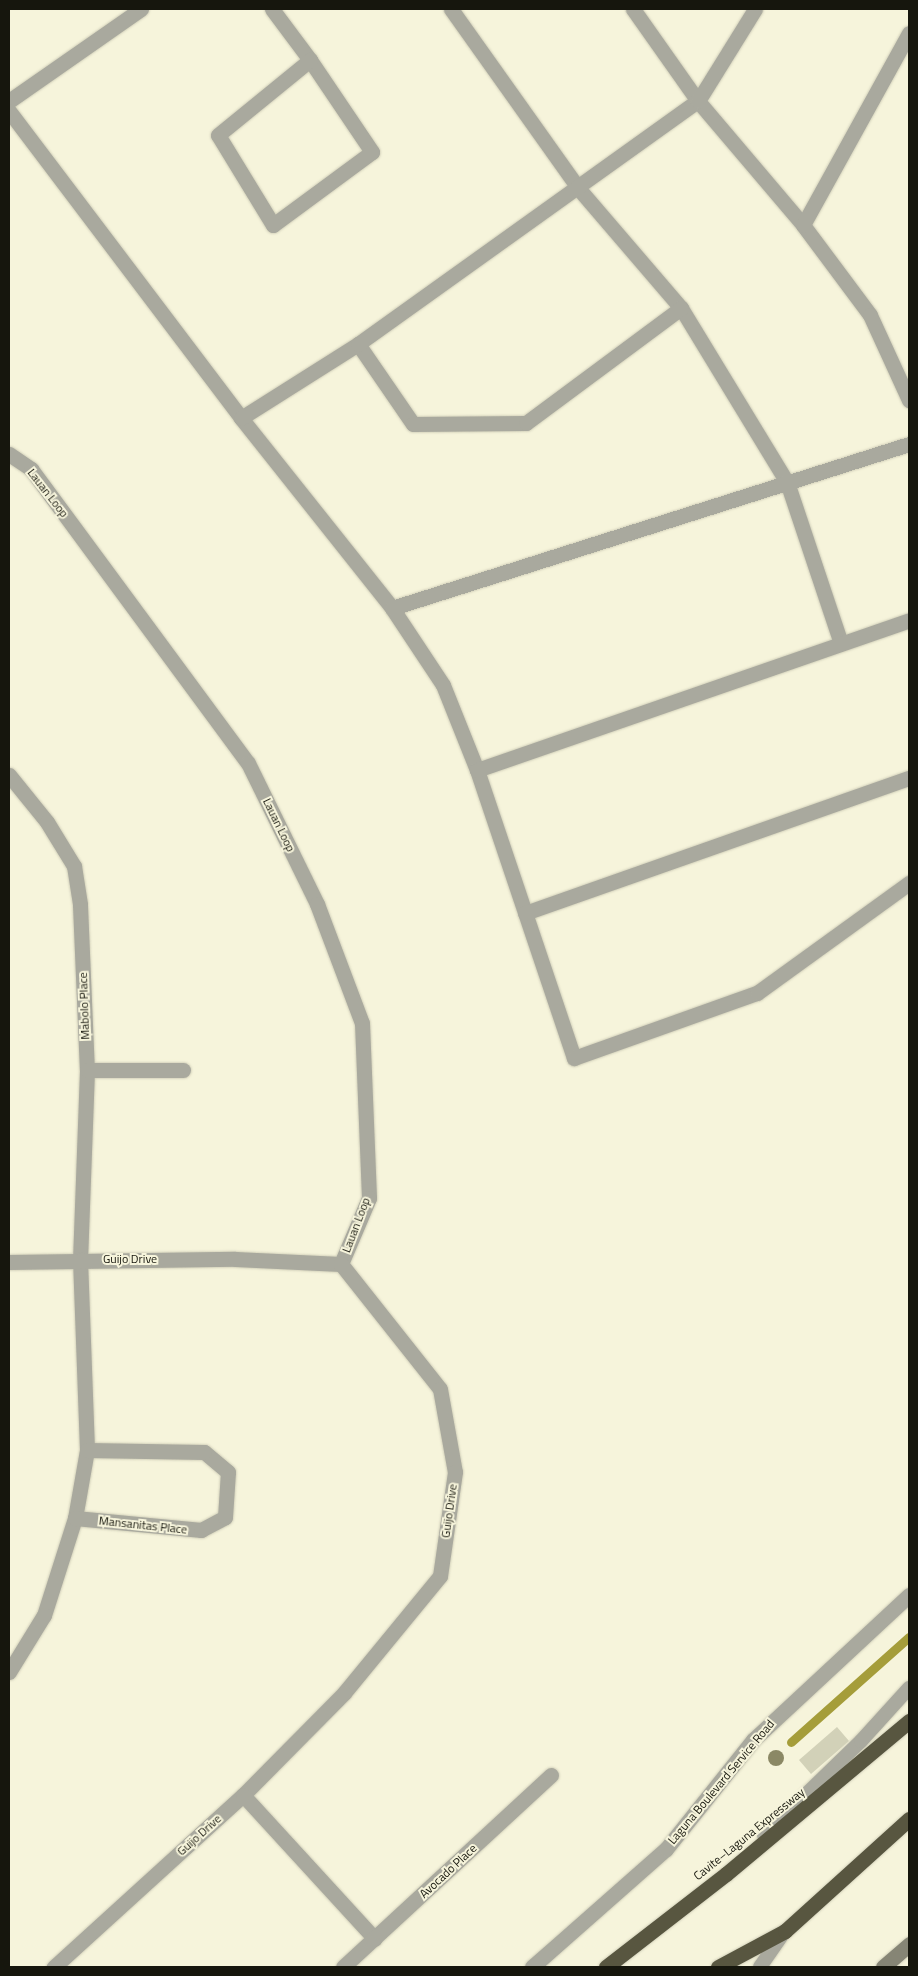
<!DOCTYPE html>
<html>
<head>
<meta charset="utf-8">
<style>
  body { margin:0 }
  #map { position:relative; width:918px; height:1976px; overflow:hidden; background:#f6f4db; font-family:"Titillium Web",sans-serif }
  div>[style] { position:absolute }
  .stream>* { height:9px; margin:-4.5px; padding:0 4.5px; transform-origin:4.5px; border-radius:4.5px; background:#a59d3a }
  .building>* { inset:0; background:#d2d1b8 }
  .roads { filter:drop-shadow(0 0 1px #d2d0ba) drop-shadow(0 0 1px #d2d0ba) }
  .service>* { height:14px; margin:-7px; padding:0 7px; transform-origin:7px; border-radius:7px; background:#a9a99e }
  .minor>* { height:15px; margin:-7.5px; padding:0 7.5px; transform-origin:7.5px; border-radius:7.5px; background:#a9a99e }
  .secondary>* { height:15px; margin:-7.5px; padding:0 7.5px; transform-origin:7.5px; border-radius:7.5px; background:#868575 }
  .motorway>* { height:15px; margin:-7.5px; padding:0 7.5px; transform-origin:7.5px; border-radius:7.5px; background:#585640 }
  .trees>* { width:16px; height:16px; margin:-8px; border-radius:50%; background:#8b8865 }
  span { translate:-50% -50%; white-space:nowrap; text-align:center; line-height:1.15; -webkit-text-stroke:4px #f6f4db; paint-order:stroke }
  .street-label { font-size:12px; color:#16160d }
  .frame { position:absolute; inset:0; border:10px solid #16160d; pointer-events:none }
</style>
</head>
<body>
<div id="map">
  <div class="stream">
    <i style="left:791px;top:1742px;width:158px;rotate:-41.7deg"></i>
  </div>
  <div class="building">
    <i style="clip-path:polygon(837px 1727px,849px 1741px,811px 1774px,799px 1760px)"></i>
  </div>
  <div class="roads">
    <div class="service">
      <i style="left:764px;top:1835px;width:135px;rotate:-44.1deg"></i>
      <i style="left:861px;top:1741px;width:72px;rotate:-47.8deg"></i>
      <i style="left:760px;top:1967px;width:44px;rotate:-55.2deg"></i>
    </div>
    <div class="minor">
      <i style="left:272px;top:9px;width:64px;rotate:53.3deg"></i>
      <i style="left:310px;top:60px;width:111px;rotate:56deg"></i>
      <i style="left:372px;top:152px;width:123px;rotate:143.6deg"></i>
      <i style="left:273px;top:225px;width:105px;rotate:-121.4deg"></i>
      <i style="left:218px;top:135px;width:119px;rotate:-39.2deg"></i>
      <i style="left:451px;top:9px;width:221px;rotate:54.6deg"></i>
      <i style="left:579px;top:189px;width:157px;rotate:49.4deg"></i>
      <i style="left:681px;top:308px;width:204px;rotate:58.7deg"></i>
      <i style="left:787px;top:482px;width:170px;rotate:71.5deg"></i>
      <i style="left:633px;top:9px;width:113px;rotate:54.8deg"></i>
      <i style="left:698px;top:101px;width:162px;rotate:49.7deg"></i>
      <i style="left:803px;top:225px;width:112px;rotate:53.3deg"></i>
      <i style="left:870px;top:315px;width:94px;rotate:65.4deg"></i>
      <i style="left:9px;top:101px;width:161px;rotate:-34.9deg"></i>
      <i style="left:9px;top:111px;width:385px;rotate:52.9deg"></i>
      <i style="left:241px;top:418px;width:243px;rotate:51.5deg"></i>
      <i style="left:392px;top:608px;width:92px;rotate:56.5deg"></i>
      <i style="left:443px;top:685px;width:92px;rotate:68.2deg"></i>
      <i style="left:477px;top:770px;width:304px;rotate:71.4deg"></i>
      <i style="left:574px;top:1058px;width:194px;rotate:-19.6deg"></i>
      <i style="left:757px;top:993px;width:188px;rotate:-35.9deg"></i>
      <i style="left:803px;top:225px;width:219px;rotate:-61.1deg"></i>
      <i style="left:358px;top:344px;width:97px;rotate:55.5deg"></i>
      <i style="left:413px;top:424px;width:113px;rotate:-0.5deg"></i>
      <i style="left:526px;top:423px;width:193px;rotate:-36.6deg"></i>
      <i style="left:241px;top:418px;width:138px;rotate:-32.3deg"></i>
      <i style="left:358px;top:344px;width:418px;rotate:-35.6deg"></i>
      <i style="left:698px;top:101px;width:108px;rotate:-58.2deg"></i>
      <i style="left:9px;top:454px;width:27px;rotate:34deg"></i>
      <i style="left:31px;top:469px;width:365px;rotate:53.6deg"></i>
      <i style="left:248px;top:763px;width:157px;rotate:63.9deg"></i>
      <i style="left:317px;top:904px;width:127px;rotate:69.3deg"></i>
      <i style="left:362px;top:1023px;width:175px;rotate:87.7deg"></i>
      <i style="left:369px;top:1198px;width:72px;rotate:113deg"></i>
      <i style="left:392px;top:608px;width:542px;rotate:-17.6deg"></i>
      <i style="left:477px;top:770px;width:457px;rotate:-19.1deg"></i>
      <i style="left:9px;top:775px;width:60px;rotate:51deg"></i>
      <i style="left:47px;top:822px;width:52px;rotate:58.5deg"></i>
      <i style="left:74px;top:866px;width:39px;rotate:81deg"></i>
      <i style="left:80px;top:905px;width:165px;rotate:87.6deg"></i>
      <i style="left:87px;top:1070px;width:189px;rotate:92.1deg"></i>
      <i style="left:80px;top:1259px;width:191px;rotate:87.9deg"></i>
      <i style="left:87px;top:1450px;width:69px;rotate:100deg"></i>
      <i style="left:75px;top:1518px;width:102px;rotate:107.7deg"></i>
      <i style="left:44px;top:1615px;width:67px;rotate:121.6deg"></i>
      <i style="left:525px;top:913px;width:407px;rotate:-19.4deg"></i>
      <i style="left:87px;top:1070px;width:96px"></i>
      <i style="left:9px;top:1262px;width:226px;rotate:-0.8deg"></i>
      <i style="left:235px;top:1259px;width:106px;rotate:2.7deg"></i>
      <i style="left:341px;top:1264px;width:159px;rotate:51.6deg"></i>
      <i style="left:440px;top:1389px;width:84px;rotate:79.8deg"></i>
      <i style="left:455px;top:1472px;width:105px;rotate:98.2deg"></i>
      <i style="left:440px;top:1576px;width:151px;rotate:129.4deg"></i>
      <i style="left:344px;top:1693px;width:144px;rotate:134.7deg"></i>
      <i style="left:243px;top:1795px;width:256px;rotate:137.7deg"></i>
      <i style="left:75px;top:1518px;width:127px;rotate:5.4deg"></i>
      <i style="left:201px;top:1530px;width:27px;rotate:-28deg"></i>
      <i style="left:225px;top:1517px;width:45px;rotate:-86.2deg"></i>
      <i style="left:228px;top:1472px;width:31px;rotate:-140deg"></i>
      <i style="left:204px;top:1452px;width:117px;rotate:-179deg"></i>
      <i style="left:243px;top:1795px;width:195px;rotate:47.5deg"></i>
      <i style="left:343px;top:1967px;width:283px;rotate:-42.7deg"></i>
      <i style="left:532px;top:1967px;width:179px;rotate:-41.4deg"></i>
      <i style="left:666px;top:1849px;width:139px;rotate:-51.4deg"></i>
      <i style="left:753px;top:1740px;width:213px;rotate:-42.9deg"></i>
    </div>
    <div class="secondary">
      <i style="left:883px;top:1967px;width:35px;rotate:-41deg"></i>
    </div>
    <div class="motorway">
      <i style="left:606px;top:1967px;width:152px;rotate:-37.8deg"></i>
      <i style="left:726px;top:1874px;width:239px;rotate:-39.9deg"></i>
      <i style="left:718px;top:1967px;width:76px;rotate:-28.2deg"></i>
      <i style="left:785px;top:1931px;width:167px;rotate:-42.1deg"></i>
    </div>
  </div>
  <div class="trees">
    <i style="left:776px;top:1758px"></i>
  </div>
  <div class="street-label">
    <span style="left:48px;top:493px;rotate:52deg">Lauan Loop</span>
    <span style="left:279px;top:825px;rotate:64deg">Lauan Loop</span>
    <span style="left:84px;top:1006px;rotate:-92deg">Mabolo Place</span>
    <span style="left:356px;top:1225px;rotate:-69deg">Lauan Loop</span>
    <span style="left:130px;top:1259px">Guijo Drive</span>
    <span style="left:449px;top:1511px;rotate:-82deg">Guijo Drive</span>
    <span style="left:143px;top:1525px;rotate:6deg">Mansanitas Place</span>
    <span style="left:721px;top:1782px;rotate:-50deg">Laguna Boulevard Service Road</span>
    <span style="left:749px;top:1834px;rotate:-39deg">Cavite–Laguna Expressway</span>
    <span style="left:199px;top:1835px;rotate:-42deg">Guijo Drive</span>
    <span style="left:448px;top:1871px;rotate:-43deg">Avocado Place</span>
  </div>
  <div class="frame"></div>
</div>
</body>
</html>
